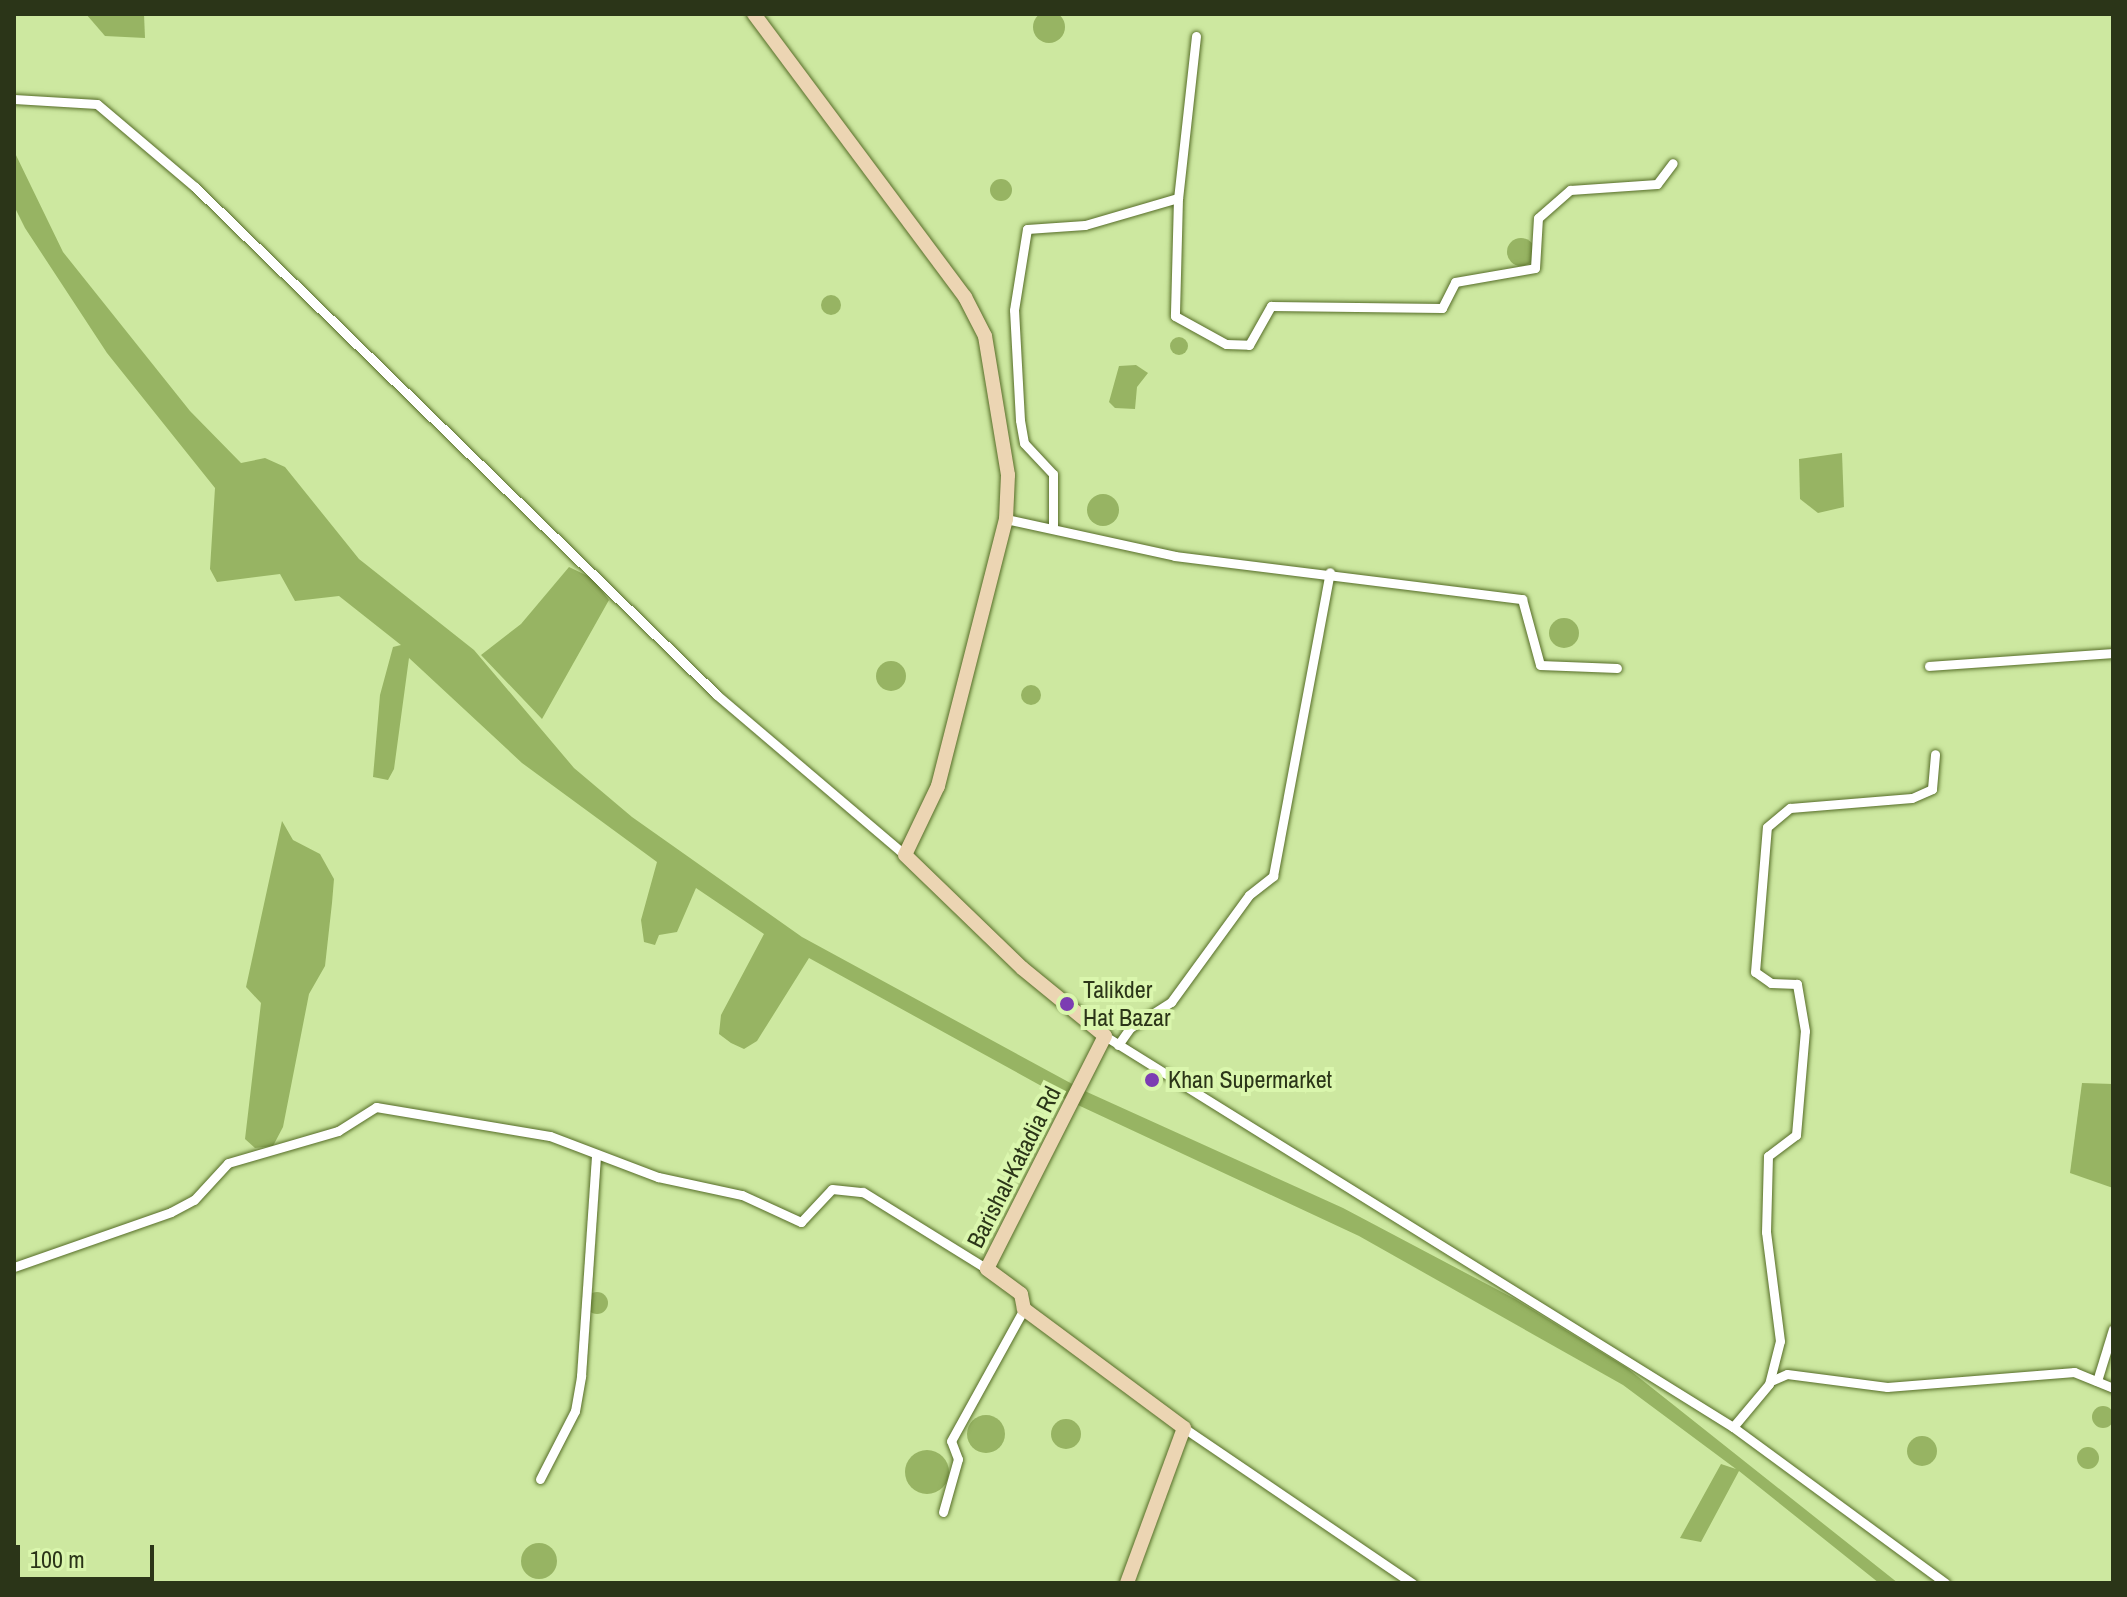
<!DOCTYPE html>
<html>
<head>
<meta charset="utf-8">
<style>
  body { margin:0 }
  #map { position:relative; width:2127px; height:1597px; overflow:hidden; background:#cde8a0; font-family:"Archivo Narrow",sans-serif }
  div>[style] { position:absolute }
  .water>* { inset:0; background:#97b463 }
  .round { border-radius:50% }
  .roads { filter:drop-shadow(0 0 2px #566d28) drop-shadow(0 0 2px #566d28) }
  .minor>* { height:9px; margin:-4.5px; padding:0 4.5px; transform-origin:4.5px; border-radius:4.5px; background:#fff }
  .secondary>* { height:14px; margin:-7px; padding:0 7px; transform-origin:7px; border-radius:7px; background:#ecd5b3 }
  .dots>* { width:22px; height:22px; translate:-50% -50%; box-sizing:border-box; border:4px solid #daf6ad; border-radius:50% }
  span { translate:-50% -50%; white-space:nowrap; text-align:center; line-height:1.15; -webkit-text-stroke:8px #daf6ad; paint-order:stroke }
  .poi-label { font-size:24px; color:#2b3518 }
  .left { translate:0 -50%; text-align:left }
  .street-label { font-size:24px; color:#2b3518 }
  .frame { position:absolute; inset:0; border:16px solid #2b3518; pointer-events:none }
  .scale { position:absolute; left:16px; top:1545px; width:138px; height:36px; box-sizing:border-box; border:4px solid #2b3518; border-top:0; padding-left:10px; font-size:24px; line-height:28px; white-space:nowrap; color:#2b3518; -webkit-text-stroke:6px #daf6ad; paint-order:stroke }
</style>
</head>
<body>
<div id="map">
  <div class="water">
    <i class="round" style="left:1033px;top:11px;width:32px;height:32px"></i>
    <i style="clip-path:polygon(86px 14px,144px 14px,145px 38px,105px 36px)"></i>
    <i style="clip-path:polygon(14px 151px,63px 252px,190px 411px,241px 463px,265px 458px,285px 467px,359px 559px,474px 650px,574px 768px,632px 817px,802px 937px,1087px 1092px,1343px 1208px,1515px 1299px,1627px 1368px,1898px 1583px,1879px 1583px,1739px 1471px,1701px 1542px,1680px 1538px,1721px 1464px,1736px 1469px,1623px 1385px,1359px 1236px,1065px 1099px,809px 958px,757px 1041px,744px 1049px,731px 1043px,719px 1034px,721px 1015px,764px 934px,696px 888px,677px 932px,659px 935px,655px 945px,644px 942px,641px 920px,657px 862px,522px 763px,409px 658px,394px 769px,388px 780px,373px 777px,380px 695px,393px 647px,401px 645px,339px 596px,295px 601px,280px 574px,217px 582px,210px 569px,215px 488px,107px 353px,25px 228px,14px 206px)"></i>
    <i class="round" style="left:990px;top:179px;width:22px;height:22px"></i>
    <i class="round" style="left:1507px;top:238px;width:28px;height:28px"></i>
    <i class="round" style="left:821px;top:295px;width:20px;height:20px"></i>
    <i class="round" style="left:1170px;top:337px;width:18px;height:18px"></i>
    <i style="clip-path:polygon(1136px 365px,1148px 373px,1137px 387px,1135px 409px,1115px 408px,1109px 402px,1119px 366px)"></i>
    <i style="clip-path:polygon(1842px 453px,1844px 507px,1818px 513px,1800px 499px,1799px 459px)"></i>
    <i class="round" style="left:1087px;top:494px;width:32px;height:32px"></i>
    <i style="clip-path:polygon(569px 567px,592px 578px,609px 600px,542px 719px,481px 655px,521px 624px)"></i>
    <i class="round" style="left:1549px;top:618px;width:30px;height:30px"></i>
    <i class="round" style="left:876px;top:661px;width:30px;height:30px"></i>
    <i class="round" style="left:1021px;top:685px;width:20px;height:20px"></i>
    <i style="clip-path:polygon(282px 821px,293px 840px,320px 854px,334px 879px,332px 903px,325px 966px,309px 994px,283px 1127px,273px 1146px,255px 1148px,245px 1139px,261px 1003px,246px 987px)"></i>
    <i style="clip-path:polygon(2082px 1083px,2113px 1084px,2113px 1188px,2070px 1173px)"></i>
    <i class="round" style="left:586px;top:1292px;width:22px;height:22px"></i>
    <i class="round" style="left:2092px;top:1406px;width:22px;height:22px"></i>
    <i class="round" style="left:967px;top:1415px;width:38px;height:38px"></i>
    <i class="round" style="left:1051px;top:1419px;width:30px;height:30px"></i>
    <i class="round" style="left:1907px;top:1436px;width:30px;height:30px"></i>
    <i class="round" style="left:2077px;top:1447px;width:22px;height:22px"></i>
    <i class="round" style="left:905px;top:1450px;width:44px;height:44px"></i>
    <i class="round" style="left:521px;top:1543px;width:36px;height:36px"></i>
  </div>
  <div class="roads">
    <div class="minor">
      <i style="left:1196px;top:36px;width:163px;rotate:96.3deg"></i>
      <i style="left:1178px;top:198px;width:118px;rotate:91.5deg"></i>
      <i style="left:1175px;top:316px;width:58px;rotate:28.8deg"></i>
      <i style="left:1226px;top:344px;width:23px;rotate:2deg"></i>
      <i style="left:1249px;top:345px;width:45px;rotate:-60.6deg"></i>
      <i style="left:1271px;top:306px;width:171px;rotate:0.7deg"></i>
      <i style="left:1442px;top:308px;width:29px;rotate:-63deg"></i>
      <i style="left:1455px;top:282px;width:81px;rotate:-9.9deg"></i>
      <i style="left:1535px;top:268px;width:50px;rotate:-86.6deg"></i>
      <i style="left:1538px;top:218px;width:43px;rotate:-41.2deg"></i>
      <i style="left:1570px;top:190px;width:87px;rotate:-3.9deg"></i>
      <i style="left:1657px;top:184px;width:26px;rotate:-53deg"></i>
      <i style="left:14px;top:99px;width:83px;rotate:3.4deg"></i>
      <i style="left:97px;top:104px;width:128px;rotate:40.3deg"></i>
      <i style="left:195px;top:187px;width:728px;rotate:44.22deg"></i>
      <i style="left:717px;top:695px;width:247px;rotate:40.4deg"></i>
      <i style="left:1006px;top:519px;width:173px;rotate:12.3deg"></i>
      <i style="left:1175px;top:556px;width:350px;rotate:7.1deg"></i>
      <i style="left:1522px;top:599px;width:68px;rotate:74.7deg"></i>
      <i style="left:1540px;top:665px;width:77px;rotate:2.2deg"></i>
      <i style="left:1053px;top:528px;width:54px;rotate:-90deg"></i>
      <i style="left:1053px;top:474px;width:42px;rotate:-133.1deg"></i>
      <i style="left:1024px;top:443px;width:23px;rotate:-100deg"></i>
      <i style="left:1020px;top:420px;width:110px;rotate:-93.1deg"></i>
      <i style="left:1014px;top:310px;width:82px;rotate:-80.9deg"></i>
      <i style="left:1027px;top:229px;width:58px;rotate:-3.9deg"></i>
      <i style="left:1085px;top:225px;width:97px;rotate:-16.2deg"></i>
      <i style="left:1929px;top:666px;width:184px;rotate:-4deg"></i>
      <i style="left:1105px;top:1036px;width:740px;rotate:31.91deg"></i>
      <i style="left:1733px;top:1427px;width:263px;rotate:36.3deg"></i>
      <i style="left:1118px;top:1045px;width:21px;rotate:-55deg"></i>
      <i style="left:1130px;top:1028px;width:49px;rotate:-32.4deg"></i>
      <i style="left:1171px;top:1002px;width:132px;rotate:-53.9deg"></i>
      <i style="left:1249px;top:895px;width:31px;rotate:-38deg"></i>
      <i style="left:1273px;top:876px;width:309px;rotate:-79.4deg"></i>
      <i style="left:14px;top:1267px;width:166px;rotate:-19.3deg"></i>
      <i style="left:171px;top:1212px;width:26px;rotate:-28deg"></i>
      <i style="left:194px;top:1200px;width:50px;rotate:-47.4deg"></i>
      <i style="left:228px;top:1163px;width:115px;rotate:-16.2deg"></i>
      <i style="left:338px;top:1131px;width:45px;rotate:-32.3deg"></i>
      <i style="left:376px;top:1107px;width:176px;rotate:9.5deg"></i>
      <i style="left:550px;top:1136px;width:116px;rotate:20.8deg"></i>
      <i style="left:658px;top:1177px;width:86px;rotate:12.1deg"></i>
      <i style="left:742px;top:1195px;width:65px;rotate:24.6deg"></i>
      <i style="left:801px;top:1222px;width:45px;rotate:-46.8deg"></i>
      <i style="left:832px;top:1189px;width:31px;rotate:6deg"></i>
      <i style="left:863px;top:1192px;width:146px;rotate:31.8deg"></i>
      <i style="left:1771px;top:1381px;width:17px;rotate:-24deg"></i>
      <i style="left:1787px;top:1374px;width:101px;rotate:7.4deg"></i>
      <i style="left:1887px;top:1387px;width:188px;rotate:-4.6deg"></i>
      <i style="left:2074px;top:1372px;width:42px;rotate:22.3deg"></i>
      <i style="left:2097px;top:1381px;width:54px;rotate:-72.9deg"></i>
      <i style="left:1733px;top:1427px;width:56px;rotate:-50.1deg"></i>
      <i style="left:1769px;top:1384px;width:44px;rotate:-75.7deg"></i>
      <i style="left:1780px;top:1341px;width:110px;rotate:-97.3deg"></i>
      <i style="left:1766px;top:1232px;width:76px;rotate:-88.5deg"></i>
      <i style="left:1768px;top:1156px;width:35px;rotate:-37deg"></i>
      <i style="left:1796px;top:1135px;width:104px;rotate:-85.1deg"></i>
      <i style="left:1805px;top:1031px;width:48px;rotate:-99.7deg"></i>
      <i style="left:1797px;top:984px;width:26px;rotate:-178deg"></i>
      <i style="left:1771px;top:983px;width:19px;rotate:-145deg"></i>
      <i style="left:1755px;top:972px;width:145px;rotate:-85.3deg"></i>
      <i style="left:1767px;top:827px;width:30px;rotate:-40deg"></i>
      <i style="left:1790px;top:808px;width:122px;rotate:-4.7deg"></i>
      <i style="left:1912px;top:798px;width:22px;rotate:-24deg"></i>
      <i style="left:1932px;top:789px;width:35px;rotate:-85deg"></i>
      <i style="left:1184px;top:1428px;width:276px;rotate:34.2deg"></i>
      <i style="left:540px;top:1479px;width:76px;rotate:-62.8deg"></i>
      <i style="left:575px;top:1411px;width:36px;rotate:-80deg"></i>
      <i style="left:581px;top:1376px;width:222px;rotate:-86.1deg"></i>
      <i style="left:943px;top:1512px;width:55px;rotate:-74.2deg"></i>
      <i style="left:958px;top:1459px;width:19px;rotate:-111deg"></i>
      <i style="left:951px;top:1441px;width:151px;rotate:-61.1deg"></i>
    </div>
    <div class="secondary">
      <i style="left:754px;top:14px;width:353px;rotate:53.3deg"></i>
      <i style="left:965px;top:297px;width:44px;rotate:62.9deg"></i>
      <i style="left:985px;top:336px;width:141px;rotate:80.6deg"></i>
      <i style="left:1008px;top:475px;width:44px;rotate:92.6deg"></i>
      <i style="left:1006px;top:519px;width:276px;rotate:104.3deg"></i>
      <i style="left:938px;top:786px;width:76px;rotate:115.6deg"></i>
      <i style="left:905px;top:855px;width:163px;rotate:44deg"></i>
      <i style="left:1022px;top:968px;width:107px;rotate:39.3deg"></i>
      <i style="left:1105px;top:1036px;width:261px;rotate:116.9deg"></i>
      <i style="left:987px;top:1269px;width:42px;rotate:36.3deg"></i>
      <i style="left:1021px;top:1294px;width:15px;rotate:79deg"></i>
      <i style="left:1024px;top:1309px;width:199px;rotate:36.6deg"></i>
      <i style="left:1184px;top:1428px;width:165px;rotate:110.2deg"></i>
    </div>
  </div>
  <div class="dots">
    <i style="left:1067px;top:1004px;background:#7c3db2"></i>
    <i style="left:1152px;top:1080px;background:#7c3db2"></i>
  </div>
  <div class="poi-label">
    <span class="left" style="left:1083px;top:1004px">Talikder<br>Hat Bazar</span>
    <span class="left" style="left:1168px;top:1080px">Khan Supermarket</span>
  </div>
  <div class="street-label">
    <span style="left:1014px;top:1167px;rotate:-63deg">Barishal-Katadia Rd</span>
  </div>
  <div class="frame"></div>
  <div class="scale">100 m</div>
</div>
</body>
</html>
